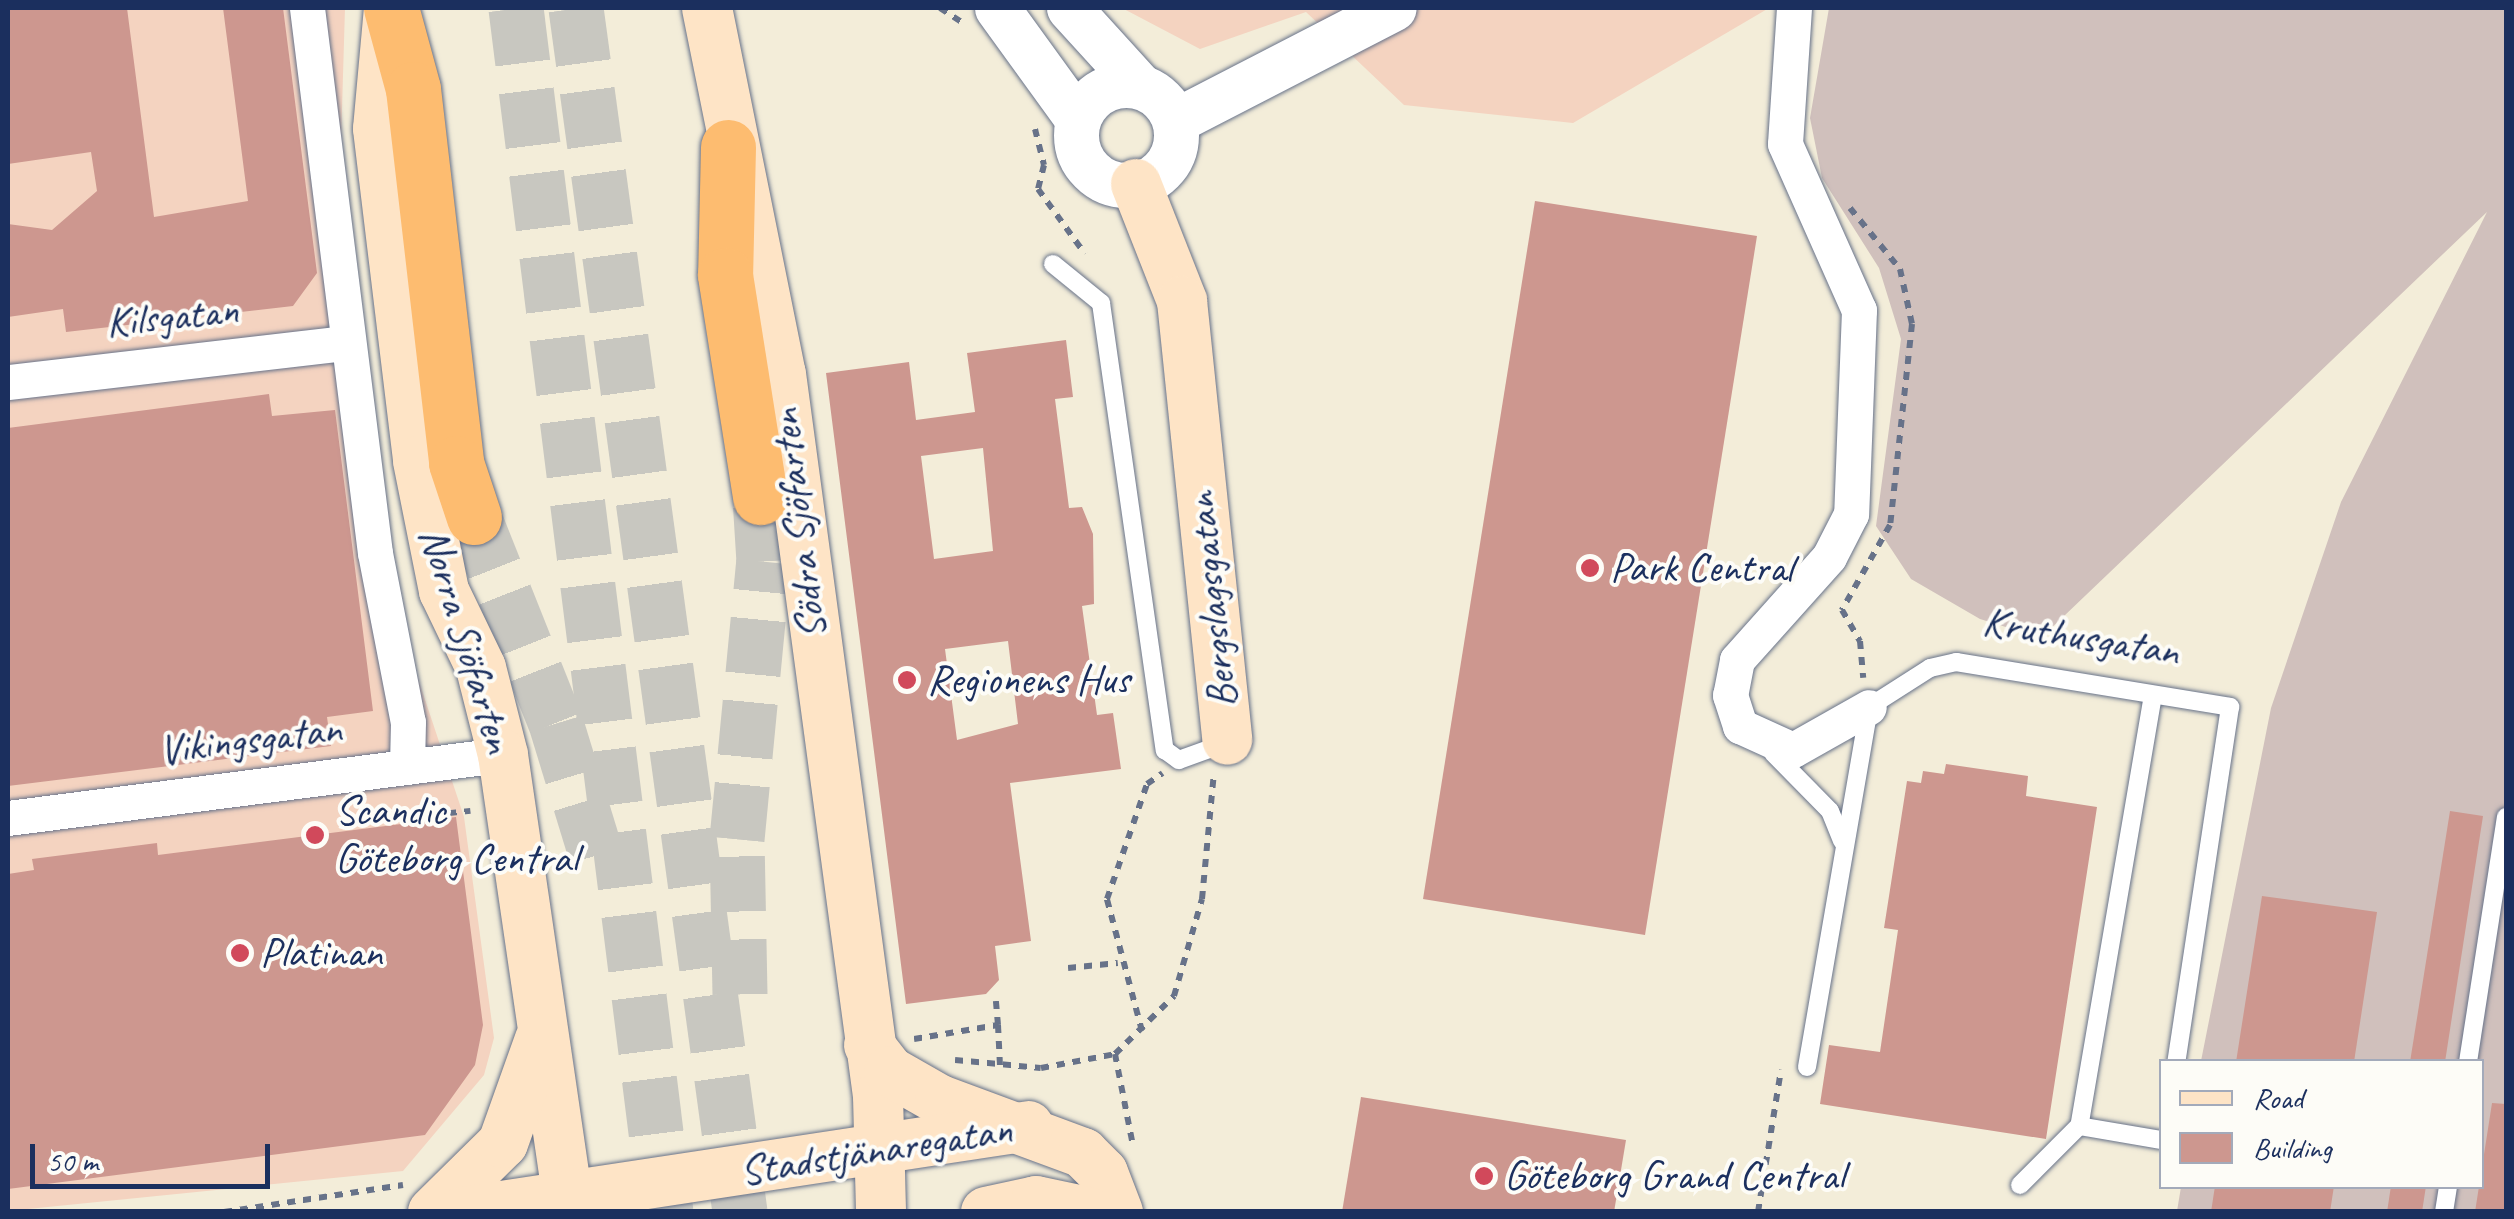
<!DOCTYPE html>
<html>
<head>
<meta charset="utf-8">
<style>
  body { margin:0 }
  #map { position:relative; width:2514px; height:1219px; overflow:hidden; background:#f3edd9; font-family:Caveat,sans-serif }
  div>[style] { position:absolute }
  .built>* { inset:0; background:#f4d3c0 }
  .industrial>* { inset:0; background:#d0c0bc }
  .building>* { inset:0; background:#cd978f }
  .trunk-tunnel>* { height:55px; margin-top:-27.5px; transform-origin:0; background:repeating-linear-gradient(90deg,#c8c7c0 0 55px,transparent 0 83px) }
  .path>* { height:6px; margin-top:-3px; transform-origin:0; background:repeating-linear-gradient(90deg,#677289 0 8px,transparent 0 16px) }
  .roads { filter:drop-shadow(0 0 2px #677289) drop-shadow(0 0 2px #677289) }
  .service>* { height:18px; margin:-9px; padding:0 9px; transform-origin:9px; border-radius:9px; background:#fff }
  .minor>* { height:35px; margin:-17.5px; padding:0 17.5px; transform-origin:17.5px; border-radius:17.5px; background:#fff }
  .tertiary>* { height:45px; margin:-22.5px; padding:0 22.5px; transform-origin:22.5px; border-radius:22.5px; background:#fff }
  .tertiary>.ring { margin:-22.5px; padding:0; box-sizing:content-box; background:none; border:45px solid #fff; border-radius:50% }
  .secondary>* { height:50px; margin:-25px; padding:0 25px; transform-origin:25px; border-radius:25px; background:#fee4c6 }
  .trunk>* { height:55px; margin:-27.5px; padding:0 27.5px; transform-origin:27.5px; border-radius:27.5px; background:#fdbc70 }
  .dots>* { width:28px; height:28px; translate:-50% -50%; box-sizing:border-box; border:5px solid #fdfcf7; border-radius:50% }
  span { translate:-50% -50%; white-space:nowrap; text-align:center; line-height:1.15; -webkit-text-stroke:8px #fdfcf7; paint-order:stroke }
  .street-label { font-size:42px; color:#1b2f5e }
  .poi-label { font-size:42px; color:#1b2f5e }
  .left { translate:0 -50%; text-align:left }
  .frame { position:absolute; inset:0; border:10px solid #1b2f5e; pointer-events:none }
  .legend { position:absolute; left:2159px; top:1059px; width:325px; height:130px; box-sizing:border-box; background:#fdfcf7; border:2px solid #a3aaba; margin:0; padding:12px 18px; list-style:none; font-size:30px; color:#1b2f5e }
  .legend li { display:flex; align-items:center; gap:20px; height:50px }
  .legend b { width:50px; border:2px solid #a3aaba }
  .scale { position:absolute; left:30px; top:1144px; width:240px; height:45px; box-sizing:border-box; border:5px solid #1b2f5e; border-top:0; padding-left:12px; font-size:30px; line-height:35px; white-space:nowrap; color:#1b2f5e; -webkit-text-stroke:8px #fdfcf7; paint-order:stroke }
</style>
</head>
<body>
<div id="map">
  <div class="built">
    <i style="clip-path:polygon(8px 8px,345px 8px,340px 177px,392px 600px,464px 817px,494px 1038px,484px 1075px,403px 1171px,8px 1211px)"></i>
    <i style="clip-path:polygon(1122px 8px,1769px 8px,1573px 123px,1404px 105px,1306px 12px,1200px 49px)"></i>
  </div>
  <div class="industrial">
    <i style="clip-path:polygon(1829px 8px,2506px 8px,2506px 1211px,2177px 1211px,2181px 1187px,2482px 1186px,2482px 1062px,2201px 1061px,2271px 708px,2341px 502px,2487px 212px,2041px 638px,1980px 619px,1911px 579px,1876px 526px,1901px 339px,1879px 268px,1822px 178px,1810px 118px)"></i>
  </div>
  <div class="building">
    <i style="clip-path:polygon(8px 8px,127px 8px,154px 217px,248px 201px,223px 8px,283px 8px,317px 273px,293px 306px,66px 332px,63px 309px,8px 317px,8px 224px,52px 230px,97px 191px,91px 152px,8px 164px)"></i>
    <i style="clip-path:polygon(1535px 201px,1757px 236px,1645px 935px,1423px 899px)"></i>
    <i style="clip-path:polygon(evenodd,1066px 340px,1073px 397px,1055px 399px,1069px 508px,1082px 507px,1093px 534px,1094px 604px,1082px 606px,1097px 715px,1113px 713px,1121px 769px,1010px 783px,1031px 941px,995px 946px,999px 980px,986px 994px,906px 1004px,826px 373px,909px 362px,916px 420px,975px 412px,967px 353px,1066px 340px,983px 448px,993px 551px,934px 559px,921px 456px,983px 448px,1066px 340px,1008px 641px,1018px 724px,957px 740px,945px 649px,1008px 641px)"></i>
    <i style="clip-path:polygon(269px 394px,272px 416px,335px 410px,373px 711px,327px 717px,331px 746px,8px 786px,8px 428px)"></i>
    <i style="clip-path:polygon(1946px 764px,2028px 776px,2026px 796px,2097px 807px,2046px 1139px,1820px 1104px,1829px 1045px,1880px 1052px,1898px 930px,1884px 928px,1907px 781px,1921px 783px,1923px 771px,1944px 774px)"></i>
    <i style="clip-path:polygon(2450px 811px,2483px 816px,2445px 1062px,2410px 1062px)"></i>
    <i style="clip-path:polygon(456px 817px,483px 1025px,475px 1065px,425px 1135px,8px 1189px,8px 874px,34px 870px,32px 859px,157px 843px,158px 855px)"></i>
    <i style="clip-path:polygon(2262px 896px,2377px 912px,2354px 1062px,2236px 1062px)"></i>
    <i style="clip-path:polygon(1361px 1097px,1626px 1140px,1614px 1212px,1342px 1212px)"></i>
    <i style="clip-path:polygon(2492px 1103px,2506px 1104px,2506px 1212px,2475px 1212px)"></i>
    <i style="clip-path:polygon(2215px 1186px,2334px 1186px,2330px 1212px,2211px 1212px)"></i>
    <i style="clip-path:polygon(2391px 1186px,2426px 1186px,2422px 1212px,2387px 1212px)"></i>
  </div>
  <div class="trunk-tunnel">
    <i style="left:516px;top:8px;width:1213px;rotate:82.9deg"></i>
    <i style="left:576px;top:8px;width:1215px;rotate:82.24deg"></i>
    <i style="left:474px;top:517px;width:222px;rotate:68.3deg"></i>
    <i style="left:556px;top:723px;width:151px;rotate:73deg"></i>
    <i style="left:740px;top:994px;width:155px;rotate:-91.1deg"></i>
    <i style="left:737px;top:839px;width:279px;rotate:-84.5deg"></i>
    <i style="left:764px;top:561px;width:64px;rotate:-93.6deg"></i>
  </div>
  <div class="path">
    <i style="left:940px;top:8px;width:27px;rotate:33deg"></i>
    <i style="left:1035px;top:129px;width:37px;rotate:76deg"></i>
    <i style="left:1044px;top:165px;width:25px;rotate:104deg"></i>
    <i style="left:1038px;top:189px;width:80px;rotate:54.1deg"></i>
    <i style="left:1850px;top:208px;width:79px;rotate:50.7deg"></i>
    <i style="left:1900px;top:269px;width:56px;rotate:77.7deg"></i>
    <i style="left:1912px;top:324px;width:202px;rotate:96.2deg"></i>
    <i style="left:1890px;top:525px;width:98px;rotate:119.5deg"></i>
    <i style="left:1842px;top:610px;width:36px;rotate:60deg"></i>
    <i style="left:1860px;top:641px;width:37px;rotate:85deg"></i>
    <i style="left:353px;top:823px;width:118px;rotate:-5.9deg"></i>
    <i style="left:1068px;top:968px;width:50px;rotate:-5.7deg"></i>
    <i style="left:998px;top:1025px;width:41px;rotate:87.2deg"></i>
    <i style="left:1142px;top:1031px;width:137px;rotate:-104.9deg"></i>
    <i style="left:1107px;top:899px;width:122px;rotate:-70.8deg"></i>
    <i style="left:1147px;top:784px;width:19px;rotate:-35deg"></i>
    <i style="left:914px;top:1039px;width:85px;rotate:-9.5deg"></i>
    <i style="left:998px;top:1025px;width:24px;rotate:-95deg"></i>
    <i style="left:1115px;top:1054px;width:94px;rotate:78.9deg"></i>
    <i style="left:955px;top:1060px;width:86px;rotate:5.3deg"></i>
    <i style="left:1041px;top:1068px;width:75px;rotate:-10.7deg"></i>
    <i style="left:1115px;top:1054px;width:83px;rotate:-44.5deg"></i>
    <i style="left:1174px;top:996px;width:101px;rotate:-73.9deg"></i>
    <i style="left:1202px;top:899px;width:127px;rotate:-84.6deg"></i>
    <i style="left:224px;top:1212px;width:181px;rotate:-8.6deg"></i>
    <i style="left:1758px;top:1212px;width:144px;rotate:-80.8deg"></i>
  </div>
  <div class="roads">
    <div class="service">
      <i style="left:1053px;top:264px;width:62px;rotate:39.1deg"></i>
      <i style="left:1101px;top:303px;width:452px;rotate:81.9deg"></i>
      <i style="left:1165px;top:750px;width:17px;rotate:36deg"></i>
      <i style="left:1179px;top:760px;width:47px;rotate:-20deg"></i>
      <i style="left:2153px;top:695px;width:437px;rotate:99.7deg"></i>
      <i style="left:2079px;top:1126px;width:84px;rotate:9.6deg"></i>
      <i style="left:1773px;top:753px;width:81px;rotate:45.5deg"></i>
      <i style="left:1830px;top:811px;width:32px;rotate:68deg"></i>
      <i style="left:2468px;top:1062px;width:248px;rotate:-81.2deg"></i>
      <i style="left:1807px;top:1067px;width:365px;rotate:-80.2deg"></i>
      <i style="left:1869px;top:707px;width:72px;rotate:-32.6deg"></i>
      <i style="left:1930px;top:668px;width:27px;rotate:-13deg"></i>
      <i style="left:1956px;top:662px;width:278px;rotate:9.3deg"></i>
      <i style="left:2230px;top:707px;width:359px;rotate:98.6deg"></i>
      <i style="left:2020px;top:1185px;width:83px;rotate:-45deg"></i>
      <i style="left:2444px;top:1212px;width:26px;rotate:-81deg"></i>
    </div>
    <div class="minor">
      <i style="left:307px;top:8px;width:549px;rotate:82.89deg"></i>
      <i style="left:375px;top:553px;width:172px;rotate:79deg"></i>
      <i style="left:408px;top:722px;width:45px;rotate:91.3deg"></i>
      <i style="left:1794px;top:8px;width:136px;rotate:93.8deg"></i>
      <i style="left:1785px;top:144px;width:182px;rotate:66deg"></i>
      <i style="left:1859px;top:310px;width:204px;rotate:92.2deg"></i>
      <i style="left:1851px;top:514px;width:48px;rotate:117.1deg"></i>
      <i style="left:1829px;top:557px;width:138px;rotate:131.8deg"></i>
      <i style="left:1737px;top:660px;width:36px;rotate:101deg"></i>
      <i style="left:1730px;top:695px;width:33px;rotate:72deg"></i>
      <i style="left:1740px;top:726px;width:58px;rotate:24.4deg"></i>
      <i style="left:1793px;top:750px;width:87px;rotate:-29.5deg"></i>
      <i style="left:8px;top:382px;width:340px;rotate:-6.6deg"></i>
      <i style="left:8px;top:818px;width:499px;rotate:-7.3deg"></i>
    </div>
    <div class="tertiary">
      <i style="left:997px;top:8px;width:138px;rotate:54.1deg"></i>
      <i style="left:1069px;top:8px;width:105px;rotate:47.7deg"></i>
      <i class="ring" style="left:1076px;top:85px;width:55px;height:55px"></i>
      <i style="left:1175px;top:121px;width:246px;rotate:-27.3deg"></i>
    </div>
    <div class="secondary">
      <i style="left:389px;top:8px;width:121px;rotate:95.2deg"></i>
      <i style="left:378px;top:129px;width:334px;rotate:83.1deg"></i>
      <i style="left:418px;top:461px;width:133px;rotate:78.7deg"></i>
      <i style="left:444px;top:591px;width:85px;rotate:64.3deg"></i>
      <i style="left:481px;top:668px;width:90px;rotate:75.8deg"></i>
      <i style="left:503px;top:755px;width:462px;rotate:81.7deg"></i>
      <i style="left:707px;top:8px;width:373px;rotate:78.6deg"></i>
      <i style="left:781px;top:374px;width:728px;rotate:82.35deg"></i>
      <i style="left:878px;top:1096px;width:116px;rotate:88.5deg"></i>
      <i style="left:1136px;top:184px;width:126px;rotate:68.5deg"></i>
      <i style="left:1182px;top:301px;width:441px;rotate:84.1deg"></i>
      <i style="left:869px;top:1045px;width:33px;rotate:52deg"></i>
      <i style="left:889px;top:1071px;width:59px;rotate:29.6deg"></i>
      <i style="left:940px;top:1100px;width:153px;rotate:20.3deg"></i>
      <i style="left:1083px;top:1153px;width:28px;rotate:45deg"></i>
      <i style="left:1103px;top:1173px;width:42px;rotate:69deg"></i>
      <i style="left:433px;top:1212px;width:98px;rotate:-44.6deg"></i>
      <i style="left:503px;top:1143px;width:110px;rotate:-70.4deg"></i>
      <i style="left:462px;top:1212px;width:573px;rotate:-8.62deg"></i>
      <i style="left:986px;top:1212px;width:51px;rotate:-12.4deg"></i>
      <i style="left:1036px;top:1201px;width:53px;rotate:11.9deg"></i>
    </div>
    <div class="trunk">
      <i style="left:391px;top:8px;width:84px;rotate:74.8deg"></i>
      <i style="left:413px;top:89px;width:376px;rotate:83.4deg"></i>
      <i style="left:456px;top:463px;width:57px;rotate:71.6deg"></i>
      <i style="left:728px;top:147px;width:128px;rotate:91.3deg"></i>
      <i style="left:725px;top:275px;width:225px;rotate:81deg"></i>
    </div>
  </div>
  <div class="dots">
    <i style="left:1590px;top:568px;background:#d1495b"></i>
    <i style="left:907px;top:680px;background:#d1495b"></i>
    <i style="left:315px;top:835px;background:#d1495b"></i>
    <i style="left:240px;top:953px;background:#d1495b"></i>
    <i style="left:1484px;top:1176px;background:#d1495b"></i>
  </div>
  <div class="street-label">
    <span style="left:172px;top:317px;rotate:-6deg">Kilsgatan</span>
    <span style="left:799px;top:524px;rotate:-97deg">Södra Sjöfarten</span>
    <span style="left:1212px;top:600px;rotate:-96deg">Bergslagsgatan</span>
    <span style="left:2081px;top:637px;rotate:9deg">Kruthusgatan</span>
    <span style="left:466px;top:640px;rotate:73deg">Norra Sjöfarten</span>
    <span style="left:250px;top:740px;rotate:-7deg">Vikingsgatan</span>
    <span style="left:876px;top:1151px;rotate:-9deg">Stadstjänaregatan</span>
  </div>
  <div class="poi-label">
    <span class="left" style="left:1610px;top:568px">Park Central</span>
    <span class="left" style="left:927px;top:680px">Regionens Hus</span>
    <span class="left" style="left:335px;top:835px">Scandic<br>Göteborg Central</span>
    <span class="left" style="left:260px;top:953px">Platinan</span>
    <span class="left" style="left:1504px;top:1176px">Göteborg Grand Central</span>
  </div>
  <div class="frame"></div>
  <ul class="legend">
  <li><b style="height:12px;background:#fee4c6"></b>Road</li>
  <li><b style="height:28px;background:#cd978f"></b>Building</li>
  </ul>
  <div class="scale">50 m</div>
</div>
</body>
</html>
